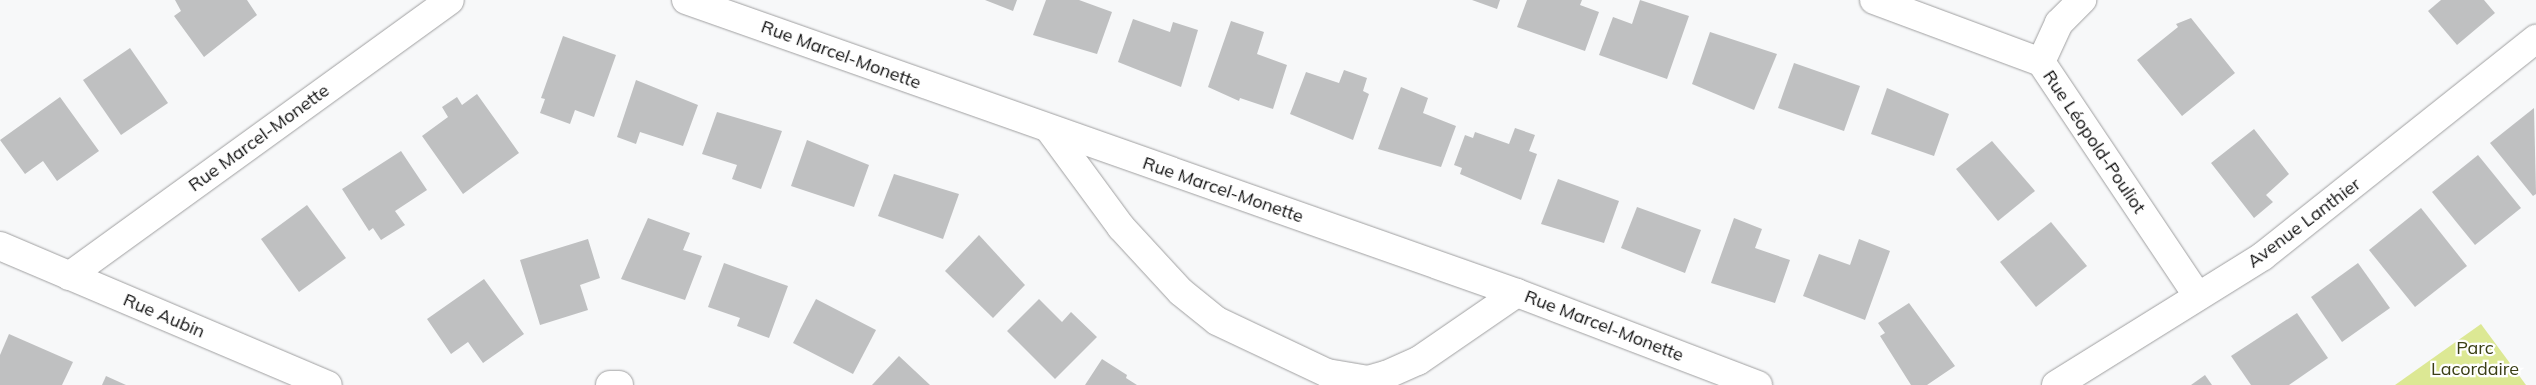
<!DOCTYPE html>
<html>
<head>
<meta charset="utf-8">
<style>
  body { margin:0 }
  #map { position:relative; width:2536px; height:385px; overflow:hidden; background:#f7f8f9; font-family:Mulish,sans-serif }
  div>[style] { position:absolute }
  .green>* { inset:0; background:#dce894 }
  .building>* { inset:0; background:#bfc0c1 }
  .roads { filter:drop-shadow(0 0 1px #9f9fa0) drop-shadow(0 0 1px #9f9fa0) }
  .minor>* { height:28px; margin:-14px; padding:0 14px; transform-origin:14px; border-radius:14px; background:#fff }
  span { translate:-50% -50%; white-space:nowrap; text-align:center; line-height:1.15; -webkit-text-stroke:4.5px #fff; paint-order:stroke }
  .street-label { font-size:18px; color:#121212 }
  .park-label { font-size:18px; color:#3a3f15 }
</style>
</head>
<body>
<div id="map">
  <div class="green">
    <i style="clip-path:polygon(2481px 324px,2526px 385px,2395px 385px)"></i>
  </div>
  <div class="building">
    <i style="clip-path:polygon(175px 0,247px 0,257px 15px,204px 57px,174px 16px,181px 11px)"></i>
    <i style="clip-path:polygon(985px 0,1017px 0,1013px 11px)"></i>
    <i style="clip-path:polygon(1046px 0,1079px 0,1112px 12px,1097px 54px,1033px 35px)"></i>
    <i style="clip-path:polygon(1472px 0,1500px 0,1497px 9px)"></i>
    <i style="clip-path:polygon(1527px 0,1582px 0,1580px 5px,1599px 12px,1585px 51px,1517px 27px)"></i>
    <i style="clip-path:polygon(1640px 0,1689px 16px,1667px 79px,1599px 55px,1613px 17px,1632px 24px)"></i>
    <i style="clip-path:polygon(2441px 0,2484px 0,2495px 13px,2457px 45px,2428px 11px)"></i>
    <i style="clip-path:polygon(2191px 18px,2235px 73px,2182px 116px,2137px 60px,2178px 27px,2176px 24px)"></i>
    <i style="clip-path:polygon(1133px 19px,1170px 32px,1173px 22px,1198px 30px,1181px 87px,1118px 62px)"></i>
    <i style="clip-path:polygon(1231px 21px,1264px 32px,1257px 54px,1287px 65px,1273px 109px,1240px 98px,1239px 101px,1208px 87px)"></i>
    <i style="clip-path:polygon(1710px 32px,1777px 54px,1754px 110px,1692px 84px)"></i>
    <i style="clip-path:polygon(563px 36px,616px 55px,594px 117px,575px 110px,570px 124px,540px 113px,545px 99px,541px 98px)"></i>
    <i style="clip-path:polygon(130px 48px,168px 103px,121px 135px,83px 80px)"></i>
    <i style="clip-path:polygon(1794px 63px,1860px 86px,1844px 131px,1778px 108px)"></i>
    <i style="clip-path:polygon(1344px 70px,1367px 78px,1363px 91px,1369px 94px,1353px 140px,1290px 114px,1306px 72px,1339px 83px)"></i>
    <i style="clip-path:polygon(636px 80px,698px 105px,683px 146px,640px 132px,636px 144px,617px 137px)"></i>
    <i style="clip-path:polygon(1401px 87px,1428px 98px,1423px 113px,1456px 126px,1441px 167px,1378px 149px)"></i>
    <i style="clip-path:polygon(1887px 88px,1949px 114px,1934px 156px,1871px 134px)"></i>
    <i style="clip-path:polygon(477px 94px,519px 153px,463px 194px,422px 136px,448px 117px,442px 107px,457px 97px,462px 105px)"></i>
    <i style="clip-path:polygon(60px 97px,99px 151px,57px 181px,43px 161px,25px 174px,0 140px)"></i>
    <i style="clip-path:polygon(2534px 108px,2536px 194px,2533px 196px,2490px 143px)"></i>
    <i style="clip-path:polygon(717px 112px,782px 131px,761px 189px,732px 179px,737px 165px,702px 154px)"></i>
    <i style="clip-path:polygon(1515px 128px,1535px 135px,1529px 151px,1537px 154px,1521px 200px,1460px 174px,1462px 168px,1454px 165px,1465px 135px,1473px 138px,1475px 132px,1509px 144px)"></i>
    <i style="clip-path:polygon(2254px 129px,2289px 174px,2266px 195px,2273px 202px,2254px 218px,2211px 163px)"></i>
    <i style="clip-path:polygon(807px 140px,869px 165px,854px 207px,791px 186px)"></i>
    <i style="clip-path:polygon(1992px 141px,2035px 191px,1998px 221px,1956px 169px)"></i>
    <i style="clip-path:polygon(401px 151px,427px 190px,395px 211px,405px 225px,381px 240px,373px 228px,369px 231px,342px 189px)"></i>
    <i style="clip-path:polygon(2478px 155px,2521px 208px,2475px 245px,2432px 192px)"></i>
    <i style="clip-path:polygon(894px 174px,959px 194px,943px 239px,878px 216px)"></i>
    <i style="clip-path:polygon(1558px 179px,1619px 201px,1604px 243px,1541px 224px)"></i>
    <i style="clip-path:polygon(307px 205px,346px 258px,299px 292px,261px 239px)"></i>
    <i style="clip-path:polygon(1637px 207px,1701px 230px,1685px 273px,1621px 248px)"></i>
    <i style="clip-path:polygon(2421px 208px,2467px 266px,2415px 307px,2369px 250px)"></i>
    <i style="clip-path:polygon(648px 218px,690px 233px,683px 250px,702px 256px,685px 300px,621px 279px)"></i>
    <i style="clip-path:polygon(1734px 218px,1762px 229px,1755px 248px,1790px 260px,1775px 303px,1711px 283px)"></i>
    <i style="clip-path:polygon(2051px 222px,2087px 266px,2036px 307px,2000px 262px)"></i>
    <i style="clip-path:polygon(979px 235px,1025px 285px,993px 318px,945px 271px)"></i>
    <i style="clip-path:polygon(588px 239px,600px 278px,580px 285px,588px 310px,540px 325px,520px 260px)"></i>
    <i style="clip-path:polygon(1859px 239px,1890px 251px,1865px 320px,1803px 296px,1819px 254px,1850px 265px)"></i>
    <i style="clip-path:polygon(724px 263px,788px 286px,769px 338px,737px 326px,740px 318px,708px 307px)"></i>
    <i style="clip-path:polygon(2358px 263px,2390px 308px,2342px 342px,2311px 297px)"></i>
    <i style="clip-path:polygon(484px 279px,524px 334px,483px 363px,468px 342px,451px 354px,427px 319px)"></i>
    <i style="clip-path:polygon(816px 299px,876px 330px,853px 374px,793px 343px)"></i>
    <i style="clip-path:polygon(1039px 299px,1062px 322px,1071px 312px,1097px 337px,1055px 379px,1007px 331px)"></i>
    <i style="clip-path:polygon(1909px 303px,1955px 366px,1927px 385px,1911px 385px,1880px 336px,1885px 333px,1878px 323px)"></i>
    <i style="clip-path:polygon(2297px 313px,2328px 358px,2289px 385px,2251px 385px,2231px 356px)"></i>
    <i style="clip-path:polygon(9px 334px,73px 362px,62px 385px,0 385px,0 355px)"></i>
    <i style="clip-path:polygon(899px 356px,930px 385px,872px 385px)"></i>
    <i style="clip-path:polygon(1102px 359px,1127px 375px,1126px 378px,1137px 385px,1085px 385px)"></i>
    <i style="clip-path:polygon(2205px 375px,2212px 385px,2191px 385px)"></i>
    <i style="clip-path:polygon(106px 376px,126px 385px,102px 385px)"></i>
  </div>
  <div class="roads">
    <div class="minor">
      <i style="left:686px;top:0;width:881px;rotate:19.42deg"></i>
      <i style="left:1517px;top:293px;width:258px;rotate:20.9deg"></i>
      <i style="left:1874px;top:0;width:178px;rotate:20.4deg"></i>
      <i style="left:2041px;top:62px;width:280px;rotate:56.2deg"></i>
      <i style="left:2041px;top:62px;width:43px;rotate:-65.2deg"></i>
      <i style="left:2059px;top:23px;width:33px;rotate:-45deg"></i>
      <i style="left:1049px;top:129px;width:122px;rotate:53.7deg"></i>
      <i style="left:1121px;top:227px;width:88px;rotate:47.3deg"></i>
      <i style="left:1181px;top:292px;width:46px;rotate:38.9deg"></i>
      <i style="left:1217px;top:321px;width:122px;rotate:25.3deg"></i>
      <i style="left:1327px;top:373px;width:42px;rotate:9.7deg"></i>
      <i style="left:1368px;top:380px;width:19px;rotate:-16deg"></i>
      <i style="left:1386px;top:375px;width:35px;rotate:-24deg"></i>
      <i style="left:1418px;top:361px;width:120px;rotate:-34.5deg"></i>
      <i style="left:0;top:246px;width:356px;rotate:23deg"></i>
      <i style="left:69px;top:276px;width:470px;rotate:-35.9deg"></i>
      <i style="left:610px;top:385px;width:9px"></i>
      <i style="left:2056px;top:385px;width:244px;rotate:-31.9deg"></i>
      <i style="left:2263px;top:256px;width:349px;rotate:-38.5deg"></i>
    </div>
  </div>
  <div class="street-label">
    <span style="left:841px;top:55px;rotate:20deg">Rue Marcel-Monette</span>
    <span style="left:259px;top:138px;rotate:-36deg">Rue Marcel-Monette</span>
    <span style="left:2094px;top:142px;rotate:56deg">Rue Léopold-Pouliot</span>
    <span style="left:1223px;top:190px;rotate:19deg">Rue Marcel-Monette</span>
    <span style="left:2304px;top:223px;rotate:-37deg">Avenue Lanthier</span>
    <span style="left:164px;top:316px;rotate:23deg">Rue Aubin</span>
    <span style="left:1604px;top:326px;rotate:21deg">Rue Marcel-Monette</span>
  </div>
  <div class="park-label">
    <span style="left:2475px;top:359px">Parc<br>Lacordaire</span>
  </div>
</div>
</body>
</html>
